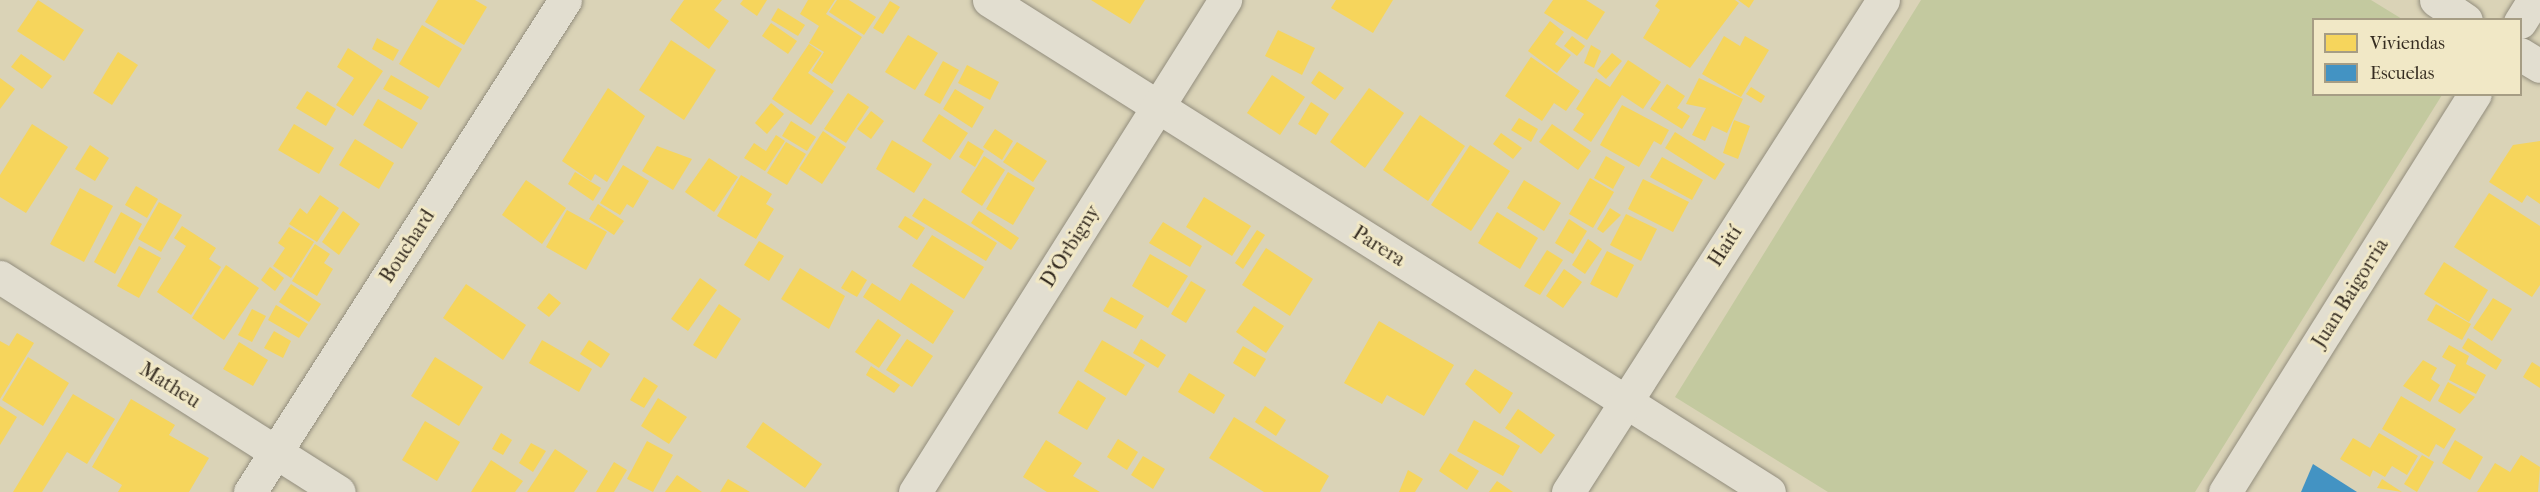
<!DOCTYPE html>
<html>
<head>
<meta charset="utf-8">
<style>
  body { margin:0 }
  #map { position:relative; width:2540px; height:492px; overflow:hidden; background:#dad3b7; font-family:"IM FELL French Canon",serif }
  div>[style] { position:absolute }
  .green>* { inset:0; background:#c3c99f }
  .homes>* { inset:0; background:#f6d55c }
  .schools>* { inset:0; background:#4393c3 }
  .roads { filter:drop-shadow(0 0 2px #928d7d) drop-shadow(0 0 2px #928d7d) }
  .minor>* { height:33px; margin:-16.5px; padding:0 16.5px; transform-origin:16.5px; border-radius:16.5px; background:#e2ded0 }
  span { translate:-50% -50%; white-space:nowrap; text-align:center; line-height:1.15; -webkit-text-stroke:6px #f1e8c6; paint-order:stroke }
  .street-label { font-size:20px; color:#352c21 }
  .legend { position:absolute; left:2312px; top:18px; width:210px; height:78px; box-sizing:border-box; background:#f1e8c6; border:2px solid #a69d84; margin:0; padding:8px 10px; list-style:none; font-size:18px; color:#352c21 }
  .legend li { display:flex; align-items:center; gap:12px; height:30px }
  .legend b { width:30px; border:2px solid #a69d84 }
</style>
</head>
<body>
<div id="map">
  <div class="green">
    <i style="clip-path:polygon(1921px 0,2371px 0,2402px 19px,2314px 20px,2314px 94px,2442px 95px,2195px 492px,1828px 492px,1675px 397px)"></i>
  </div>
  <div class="homes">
    <i style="clip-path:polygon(38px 0,84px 30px,64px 61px,17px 31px)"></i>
    <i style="clip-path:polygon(438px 0,475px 0,487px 7px,464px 45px,425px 22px)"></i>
    <i style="clip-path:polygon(684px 0,722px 0,714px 10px,729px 21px,709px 49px,670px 20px)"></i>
    <i style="clip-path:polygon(743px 0,767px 0,757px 16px,740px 4px)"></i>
    <i style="clip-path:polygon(808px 0,835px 0,826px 14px,862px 37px,832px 84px,812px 71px,824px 52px,809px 43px,819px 26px,800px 14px)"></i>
    <i style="clip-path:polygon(837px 0,849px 0,876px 17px,864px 35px,829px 12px)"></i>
    <i style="clip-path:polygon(1091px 0,1145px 0,1130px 24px)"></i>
    <i style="clip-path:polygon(1336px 0,1393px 0,1373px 33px,1331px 8px)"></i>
    <i style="clip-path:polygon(1553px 0,1586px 0,1605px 12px,1587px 40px,1544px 13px)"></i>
    <i style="clip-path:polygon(1659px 0,1735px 0,1739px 3px,1690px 68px,1643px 38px,1660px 10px,1655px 6px)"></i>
    <i style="clip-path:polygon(1738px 0,1754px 0,1749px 8px)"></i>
    <i style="clip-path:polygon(890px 1px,900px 7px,883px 34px,873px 28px)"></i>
    <i style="clip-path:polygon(778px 8px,805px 25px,798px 36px,771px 20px)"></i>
    <i style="clip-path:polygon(1550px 21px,1564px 32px,1555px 44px,1571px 55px,1557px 73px,1528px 51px)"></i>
    <i style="clip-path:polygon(771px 23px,797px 41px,788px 54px,762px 36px)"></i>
    <i style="clip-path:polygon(422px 25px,462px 49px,439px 88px,399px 64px)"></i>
    <i style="clip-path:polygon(1278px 30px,1315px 48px,1302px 75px,1265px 56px)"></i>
    <i style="clip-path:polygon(908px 35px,938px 53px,915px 90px,885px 72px)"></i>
    <i style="clip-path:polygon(1572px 36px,1585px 46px,1577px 56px,1564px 46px)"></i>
    <i style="clip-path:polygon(1724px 36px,1740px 46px,1745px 36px,1769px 50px,1741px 97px,1702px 74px)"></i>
    <i style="clip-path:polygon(377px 38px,399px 50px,393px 61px,372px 49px)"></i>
    <i style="clip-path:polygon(671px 40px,716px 70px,684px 120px,639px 90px)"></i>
    <i style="clip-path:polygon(809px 44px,822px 53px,808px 73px,834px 91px,811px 125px,772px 99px)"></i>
    <i style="clip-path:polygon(1591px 45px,1601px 51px,1594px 68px,1584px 63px)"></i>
    <i style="clip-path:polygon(348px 48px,383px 71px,353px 116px,336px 105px,354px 78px,337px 67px)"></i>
    <i style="clip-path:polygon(118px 52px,138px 65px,112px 105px,93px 93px)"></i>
    <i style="clip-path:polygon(1612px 53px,1622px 61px,1606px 79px,1597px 71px)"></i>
    <i style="clip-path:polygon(21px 54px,52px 76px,42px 89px,11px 67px)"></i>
    <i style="clip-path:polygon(1531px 57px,1580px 91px,1566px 111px,1554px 103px,1542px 121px,1505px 96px)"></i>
    <i style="clip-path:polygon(1628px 60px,1661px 82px,1643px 109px,1622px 95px,1591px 142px,1573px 130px,1584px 114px,1576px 109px,1596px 78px,1610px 87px)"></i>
    <i style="clip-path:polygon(943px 61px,959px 70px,940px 104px,924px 95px)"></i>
    <i style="clip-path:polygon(967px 65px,999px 82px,990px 100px,958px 83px)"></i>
    <i style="clip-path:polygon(1319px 71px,1344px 88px,1335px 100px,1311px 83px)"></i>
    <i style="clip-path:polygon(391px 75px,429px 97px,421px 110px,383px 89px)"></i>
    <i style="clip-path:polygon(1272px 75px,1305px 97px,1280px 135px,1247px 113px)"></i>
    <i style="clip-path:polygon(0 78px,15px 89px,0 109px)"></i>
    <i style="clip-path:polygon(1699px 78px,1743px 99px,1727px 133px,1712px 126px,1705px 141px,1692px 135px,1706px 108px,1686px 104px)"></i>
    <i style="clip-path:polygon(1667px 84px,1685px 96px,1677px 108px,1690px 116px,1682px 129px,1650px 109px)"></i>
    <i style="clip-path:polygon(1751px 87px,1765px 96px,1761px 103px,1746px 94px)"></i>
    <i style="clip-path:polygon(608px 88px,645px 116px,607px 182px,595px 174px,591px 181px,562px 161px)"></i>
    <i style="clip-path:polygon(1369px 88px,1404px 113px,1365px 168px,1330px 142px)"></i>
    <i style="clip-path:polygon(955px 89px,984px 107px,972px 128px,943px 109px)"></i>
    <i style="clip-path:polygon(307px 91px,336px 109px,326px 126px,296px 108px)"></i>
    <i style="clip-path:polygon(848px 93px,869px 107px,846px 143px,824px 129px)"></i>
    <i style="clip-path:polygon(378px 99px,418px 123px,402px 149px,363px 125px)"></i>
    <i style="clip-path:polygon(1311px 102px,1329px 114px,1316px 135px,1298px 124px)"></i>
    <i style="clip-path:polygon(771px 103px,784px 114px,767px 134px,755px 123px)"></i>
    <i style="clip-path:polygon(1622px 105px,1669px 130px,1661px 145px,1654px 141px,1639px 167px,1600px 145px)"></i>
    <i style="clip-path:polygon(871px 111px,884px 121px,871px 139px,857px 129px)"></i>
    <i style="clip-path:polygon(939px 114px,968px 133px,950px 160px,922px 141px)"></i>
    <i style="clip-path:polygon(1420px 115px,1465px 146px,1428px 201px,1383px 170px)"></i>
    <i style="clip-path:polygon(1519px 118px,1538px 129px,1531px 142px,1511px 130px)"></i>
    <i style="clip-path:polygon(1734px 120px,1750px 126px,1738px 159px,1723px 153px)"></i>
    <i style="clip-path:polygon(791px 121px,816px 137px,807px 151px,782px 136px)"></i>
    <i style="clip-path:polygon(32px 124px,68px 147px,26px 213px,0 197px,0 175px)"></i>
    <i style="clip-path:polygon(294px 124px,334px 148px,319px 174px,278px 150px)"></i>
    <i style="clip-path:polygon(1552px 124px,1591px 151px,1578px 170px,1539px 142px)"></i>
    <i style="clip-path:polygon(995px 129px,1013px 141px,1002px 160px,983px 147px)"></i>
    <i style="clip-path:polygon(823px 131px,846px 147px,822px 184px,799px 169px)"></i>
    <i style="clip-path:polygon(1675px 132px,1725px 164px,1715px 180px,1665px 148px)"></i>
    <i style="clip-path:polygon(1501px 133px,1522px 148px,1513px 159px,1493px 144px)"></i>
    <i style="clip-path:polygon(776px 135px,785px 141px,765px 171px,744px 158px,754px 143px,766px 151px)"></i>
    <i style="clip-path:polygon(355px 139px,394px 163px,379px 189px,339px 165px)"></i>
    <i style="clip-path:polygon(892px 140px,932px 164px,914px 193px,876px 169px)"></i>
    <i style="clip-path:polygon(968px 141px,984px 151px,975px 167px,959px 157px)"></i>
    <i style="clip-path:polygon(2540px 141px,2540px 204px,2527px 195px,2522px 203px,2489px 182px,2513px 145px)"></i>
    <i style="clip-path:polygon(786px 142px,806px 154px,787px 185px,767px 173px)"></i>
    <i style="clip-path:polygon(1017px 142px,1047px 161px,1033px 182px,1003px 162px)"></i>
    <i style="clip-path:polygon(90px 145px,109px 158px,95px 181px,75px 169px)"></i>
    <i style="clip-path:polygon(1470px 145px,1510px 171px,1471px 231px,1431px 205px)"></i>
    <i style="clip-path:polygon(657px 146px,692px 159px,673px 190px,642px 171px)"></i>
    <i style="clip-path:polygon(984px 156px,1005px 170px,982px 206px,961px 192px)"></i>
    <i style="clip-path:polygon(1606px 156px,1625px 167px,1613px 189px,1594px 178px)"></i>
    <i style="clip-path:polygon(1662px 157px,1703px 180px,1692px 200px,1650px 177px)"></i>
    <i style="clip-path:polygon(709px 158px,738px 177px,714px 212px,685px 192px)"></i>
    <i style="clip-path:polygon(623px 165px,649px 181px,633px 208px,627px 204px,620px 215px,600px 203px)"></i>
    <i style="clip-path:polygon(575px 172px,601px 188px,593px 201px,568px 184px)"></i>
    <i style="clip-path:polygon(1008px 172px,1035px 188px,1013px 225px,986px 209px)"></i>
    <i style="clip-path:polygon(741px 175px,772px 194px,766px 204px,774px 209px,756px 239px,717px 216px)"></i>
    <i style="clip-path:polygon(1590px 178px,1614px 192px,1593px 228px,1569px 214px)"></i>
    <i style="clip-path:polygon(1643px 179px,1689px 202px,1673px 232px,1628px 209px)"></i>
    <i style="clip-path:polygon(526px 180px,566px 208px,542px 244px,502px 215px)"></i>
    <i style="clip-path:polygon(1524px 180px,1561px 203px,1544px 231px,1507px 208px)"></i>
    <i style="clip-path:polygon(136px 186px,158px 199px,147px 218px,125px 205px)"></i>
    <i style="clip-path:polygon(80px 188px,113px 206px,84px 262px,50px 244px)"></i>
    <i style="clip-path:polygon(2489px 193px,2540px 226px,2540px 285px,2532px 297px,2454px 247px)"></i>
    <i style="clip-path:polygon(320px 195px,339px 208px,317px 242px,289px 224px,300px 208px,307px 214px)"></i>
    <i style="clip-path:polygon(1204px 197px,1251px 226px,1232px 256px,1186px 227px)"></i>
    <i style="clip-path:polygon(924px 198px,997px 243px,986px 261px,912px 216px)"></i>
    <i style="clip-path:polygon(159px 202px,182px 215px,161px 252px,138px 239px)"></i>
    <i style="clip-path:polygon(598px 204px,624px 221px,614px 235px,589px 219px)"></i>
    <i style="clip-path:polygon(1610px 208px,1621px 215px,1603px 233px,1597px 229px)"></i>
    <i style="clip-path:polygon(567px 210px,607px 232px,586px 270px,546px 247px)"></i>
    <i style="clip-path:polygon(343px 211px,360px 224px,339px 255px,322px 242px)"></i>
    <i style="clip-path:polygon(979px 211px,1019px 238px,1011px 250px,971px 223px)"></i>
    <i style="clip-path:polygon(121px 212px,142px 224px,115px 274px,94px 262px)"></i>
    <i style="clip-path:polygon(1497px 212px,1538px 238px,1520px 269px,1478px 243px)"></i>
    <i style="clip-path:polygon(1626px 214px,1657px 229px,1641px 261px,1610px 245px)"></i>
    <i style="clip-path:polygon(905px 216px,925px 228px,917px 240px,898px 227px)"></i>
    <i style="clip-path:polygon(1569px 219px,1587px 231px,1573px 254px,1555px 243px)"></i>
    <i style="clip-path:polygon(1163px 222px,1202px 246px,1190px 267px,1149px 243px)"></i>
    <i style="clip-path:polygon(182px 226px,216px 248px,209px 259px,221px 267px,191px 315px,157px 292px,186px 246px,174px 238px)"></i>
    <i style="clip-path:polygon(289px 227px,314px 242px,291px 278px,273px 266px,285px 248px,278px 243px)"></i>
    <i style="clip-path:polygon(1257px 230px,1265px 235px,1243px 269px,1235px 263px)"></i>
    <i style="clip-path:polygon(932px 235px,984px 267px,964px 299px,912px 266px)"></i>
    <i style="clip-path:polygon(1588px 239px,1602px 249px,1585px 274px,1572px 265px)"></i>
    <i style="clip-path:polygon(759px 241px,784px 256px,769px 281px,744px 265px)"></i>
    <i style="clip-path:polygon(315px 244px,330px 254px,324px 263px,333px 269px,317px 296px,292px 281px)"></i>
    <i style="clip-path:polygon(139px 246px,161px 258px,139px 298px,117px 286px)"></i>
    <i style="clip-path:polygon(1266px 248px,1313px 279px,1290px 316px,1242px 285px)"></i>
    <i style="clip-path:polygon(1547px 250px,1563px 260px,1540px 295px,1524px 286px)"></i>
    <i style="clip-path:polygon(1607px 251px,1634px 265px,1617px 298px,1590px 284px)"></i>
    <i style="clip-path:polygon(1150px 254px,1188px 276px,1168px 308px,1132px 286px)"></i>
    <i style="clip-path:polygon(2444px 262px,2488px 290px,2469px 322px,2424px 294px)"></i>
    <i style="clip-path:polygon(226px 265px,259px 288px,224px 340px,192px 318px)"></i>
    <i style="clip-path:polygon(270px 267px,284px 278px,275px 291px,261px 280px)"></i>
    <i style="clip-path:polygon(800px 268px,845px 296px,829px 329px,781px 299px)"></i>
    <i style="clip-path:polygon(1564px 269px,1582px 282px,1563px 308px,1546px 296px)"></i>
    <i style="clip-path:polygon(852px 270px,867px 280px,857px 297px,841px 288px)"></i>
    <i style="clip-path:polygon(700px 278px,717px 290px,688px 331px,671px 319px)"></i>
    <i style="clip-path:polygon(1191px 281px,1206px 290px,1186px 323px,1171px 314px)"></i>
    <i style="clip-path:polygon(872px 283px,900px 301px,911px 283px,954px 311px,933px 344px,863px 297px)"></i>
    <i style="clip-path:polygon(291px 284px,321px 304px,309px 322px,279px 302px)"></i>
    <i style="clip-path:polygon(466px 284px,526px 325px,503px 360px,443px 318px)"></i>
    <i style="clip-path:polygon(549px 293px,561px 303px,549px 317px,537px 308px)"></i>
    <i style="clip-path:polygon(1111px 297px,1144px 316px,1136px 329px,1103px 311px)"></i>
    <i style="clip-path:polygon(2493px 298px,2512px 309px,2492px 341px,2473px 328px)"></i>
    <i style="clip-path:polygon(719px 304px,741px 319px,716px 359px,693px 345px)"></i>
    <i style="clip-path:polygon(2436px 304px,2471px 324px,2462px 340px,2427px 320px)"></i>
    <i style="clip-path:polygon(276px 305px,308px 324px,299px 338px,268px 320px)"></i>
    <i style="clip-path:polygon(1254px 306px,1284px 326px,1266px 353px,1236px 332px)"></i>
    <i style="clip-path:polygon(252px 309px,266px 316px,252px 342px,238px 335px)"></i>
    <i style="clip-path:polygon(878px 319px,901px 335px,879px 368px,855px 352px)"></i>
    <i style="clip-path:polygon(1379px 321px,1454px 365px,1424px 416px,1387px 395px,1382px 404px,1344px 383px)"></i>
    <i style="clip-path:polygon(274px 331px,291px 341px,283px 358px,264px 348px)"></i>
    <i style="clip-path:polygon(17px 333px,34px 343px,0 399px,0 341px,9px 346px)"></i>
    <i style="clip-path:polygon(2468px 338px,2502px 360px,2496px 370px,2462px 348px)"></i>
    <i style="clip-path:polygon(907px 339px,933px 356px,912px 387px,886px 370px)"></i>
    <i style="clip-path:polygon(1141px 339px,1166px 355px,1158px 368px,1133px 353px)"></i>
    <i style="clip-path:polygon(542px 340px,592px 369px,579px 392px,529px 363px)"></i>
    <i style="clip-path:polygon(589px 340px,610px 354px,601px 368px,580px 354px)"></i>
    <i style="clip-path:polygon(1102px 340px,1145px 365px,1126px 396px,1084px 371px)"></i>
    <i style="clip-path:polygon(239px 342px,268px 360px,253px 386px,223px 369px)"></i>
    <i style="clip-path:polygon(2449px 345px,2469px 356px,2466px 364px,2486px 375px,2476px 394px,2449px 380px,2456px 365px,2442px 357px)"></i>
    <i style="clip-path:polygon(1243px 346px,1266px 359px,1255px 377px,1233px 363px)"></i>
    <i style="clip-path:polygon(28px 357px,69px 383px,43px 426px,2px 400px)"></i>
    <i style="clip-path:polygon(435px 357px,483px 387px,459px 426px,411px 396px)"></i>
    <i style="clip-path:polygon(2423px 360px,2437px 368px,2431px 379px,2440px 385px,2430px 402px,2403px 386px)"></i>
    <i style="clip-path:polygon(2532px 362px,2540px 367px,2540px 388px,2523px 377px)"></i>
    <i style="clip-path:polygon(871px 366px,900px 385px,894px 393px,866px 375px)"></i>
    <i style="clip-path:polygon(1475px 369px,1513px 393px,1500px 414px,1465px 384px)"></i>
    <i style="clip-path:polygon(1189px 373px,1225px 395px,1214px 414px,1178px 392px)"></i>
    <i style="clip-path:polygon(644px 377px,658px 386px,644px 408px,630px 400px)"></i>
    <i style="clip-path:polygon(1078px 380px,1106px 398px,1087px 430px,1058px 413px)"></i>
    <i style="clip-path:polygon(2448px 382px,2475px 397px,2460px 414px,2438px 401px)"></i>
    <i style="clip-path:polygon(73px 394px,115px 419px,87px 464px,67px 452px,42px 492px,13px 492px)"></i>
    <i style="clip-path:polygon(2401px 396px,2456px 429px,2444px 449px,2436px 444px,2429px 457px,2382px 429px)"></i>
    <i style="clip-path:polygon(658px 398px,687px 417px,669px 444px,641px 426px)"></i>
    <i style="clip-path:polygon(131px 399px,175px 425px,169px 435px,209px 458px,189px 492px,118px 492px,122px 485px,92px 467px)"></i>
    <i style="clip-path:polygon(0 406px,17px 417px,0 445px)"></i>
    <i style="clip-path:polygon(1265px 406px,1286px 420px,1276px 436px,1255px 422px)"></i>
    <i style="clip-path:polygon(1518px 409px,1555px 435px,1541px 454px,1505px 428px)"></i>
    <i style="clip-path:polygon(1234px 417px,1329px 476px,1320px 492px,1264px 492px,1209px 458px)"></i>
    <i style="clip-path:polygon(1474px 420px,1520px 446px,1503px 476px,1457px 451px)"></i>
    <i style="clip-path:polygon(425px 421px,460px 442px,437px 481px,402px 460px)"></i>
    <i style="clip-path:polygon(763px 422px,822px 464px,805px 488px,746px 447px)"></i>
    <i style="clip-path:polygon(501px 433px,512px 440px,503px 455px,492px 449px)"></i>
    <i style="clip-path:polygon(2379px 433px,2418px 456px,2407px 475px,2392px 466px,2385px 477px,2373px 470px,2370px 477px,2340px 459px,2353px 438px,2370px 448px)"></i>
    <i style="clip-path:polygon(1118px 439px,1138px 452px,1127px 470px,1107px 457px)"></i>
    <i style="clip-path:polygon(1046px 440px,1082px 463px,1073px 476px,1100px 492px,1047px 492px,1023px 477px)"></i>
    <i style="clip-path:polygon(2455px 440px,2483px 457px,2470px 480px,2442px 463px)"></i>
    <i style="clip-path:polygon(647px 441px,673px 455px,653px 492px,627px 479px)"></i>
    <i style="clip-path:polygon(531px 443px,546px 451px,533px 472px,519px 463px)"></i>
    <i style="clip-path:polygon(555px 449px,588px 471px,574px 492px,527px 492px)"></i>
    <i style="clip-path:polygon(1450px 453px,1479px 471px,1467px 490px,1439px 471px)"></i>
    <i style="clip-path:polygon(2422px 455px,2434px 462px,2417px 492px,2404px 484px)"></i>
    <i style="clip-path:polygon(2521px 455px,2540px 467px,2538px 492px,2477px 492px,2495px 463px,2510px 472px)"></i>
    <i style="clip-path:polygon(1143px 456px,1165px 469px,1153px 489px,1131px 475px)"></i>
    <i style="clip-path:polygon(491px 460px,523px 481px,515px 492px,471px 492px)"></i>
    <i style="clip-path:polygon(614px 462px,627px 470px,614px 492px,596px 492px)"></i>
    <i style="clip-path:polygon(1408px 470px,1423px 479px,1415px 492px,1399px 492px)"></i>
    <i style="clip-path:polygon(677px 475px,702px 492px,665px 492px)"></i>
    <i style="clip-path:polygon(728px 479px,750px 492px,720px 492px)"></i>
    <i style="clip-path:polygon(2382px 479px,2402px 492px,2377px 488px)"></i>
    <i style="clip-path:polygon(1497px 481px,1513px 492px,1489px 492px)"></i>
  </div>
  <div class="schools">
    <i style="clip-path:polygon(2313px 464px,2357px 492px,2301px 492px)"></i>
  </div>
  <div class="roads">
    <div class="minor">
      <i style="left:989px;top:0;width:922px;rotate:32.24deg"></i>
      <i style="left:2436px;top:0;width:36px;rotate:34deg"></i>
      <i style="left:2520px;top:22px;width:26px;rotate:-58deg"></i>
      <i style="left:2520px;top:54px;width:23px;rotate:31deg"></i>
      <i style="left:0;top:277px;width:401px;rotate:32.4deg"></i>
      <i style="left:250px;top:492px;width:584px;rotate:-57.37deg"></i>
      <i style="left:915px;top:492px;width:582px;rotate:-57.79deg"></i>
      <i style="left:1568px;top:492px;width:584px;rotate:-57.37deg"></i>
      <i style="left:2225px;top:492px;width:470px;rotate:-57.9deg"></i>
    </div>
  </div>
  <div class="street-label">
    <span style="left:407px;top:246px;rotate:-57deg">Bouchard</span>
    <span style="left:1070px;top:246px;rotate:-58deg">D'Orbigny</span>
    <span style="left:1379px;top:246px;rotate:32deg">Parera</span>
    <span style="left:1725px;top:246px;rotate:-57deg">Haití</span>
    <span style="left:2350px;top:293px;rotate:-58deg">Juan Baigorria</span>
    <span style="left:170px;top:385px;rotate:32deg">Matheu</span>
  </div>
  <ul class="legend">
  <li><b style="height:16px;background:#f6d55c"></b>Viviendas</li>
  <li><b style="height:16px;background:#4393c3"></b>Escuelas</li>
  </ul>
</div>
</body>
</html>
